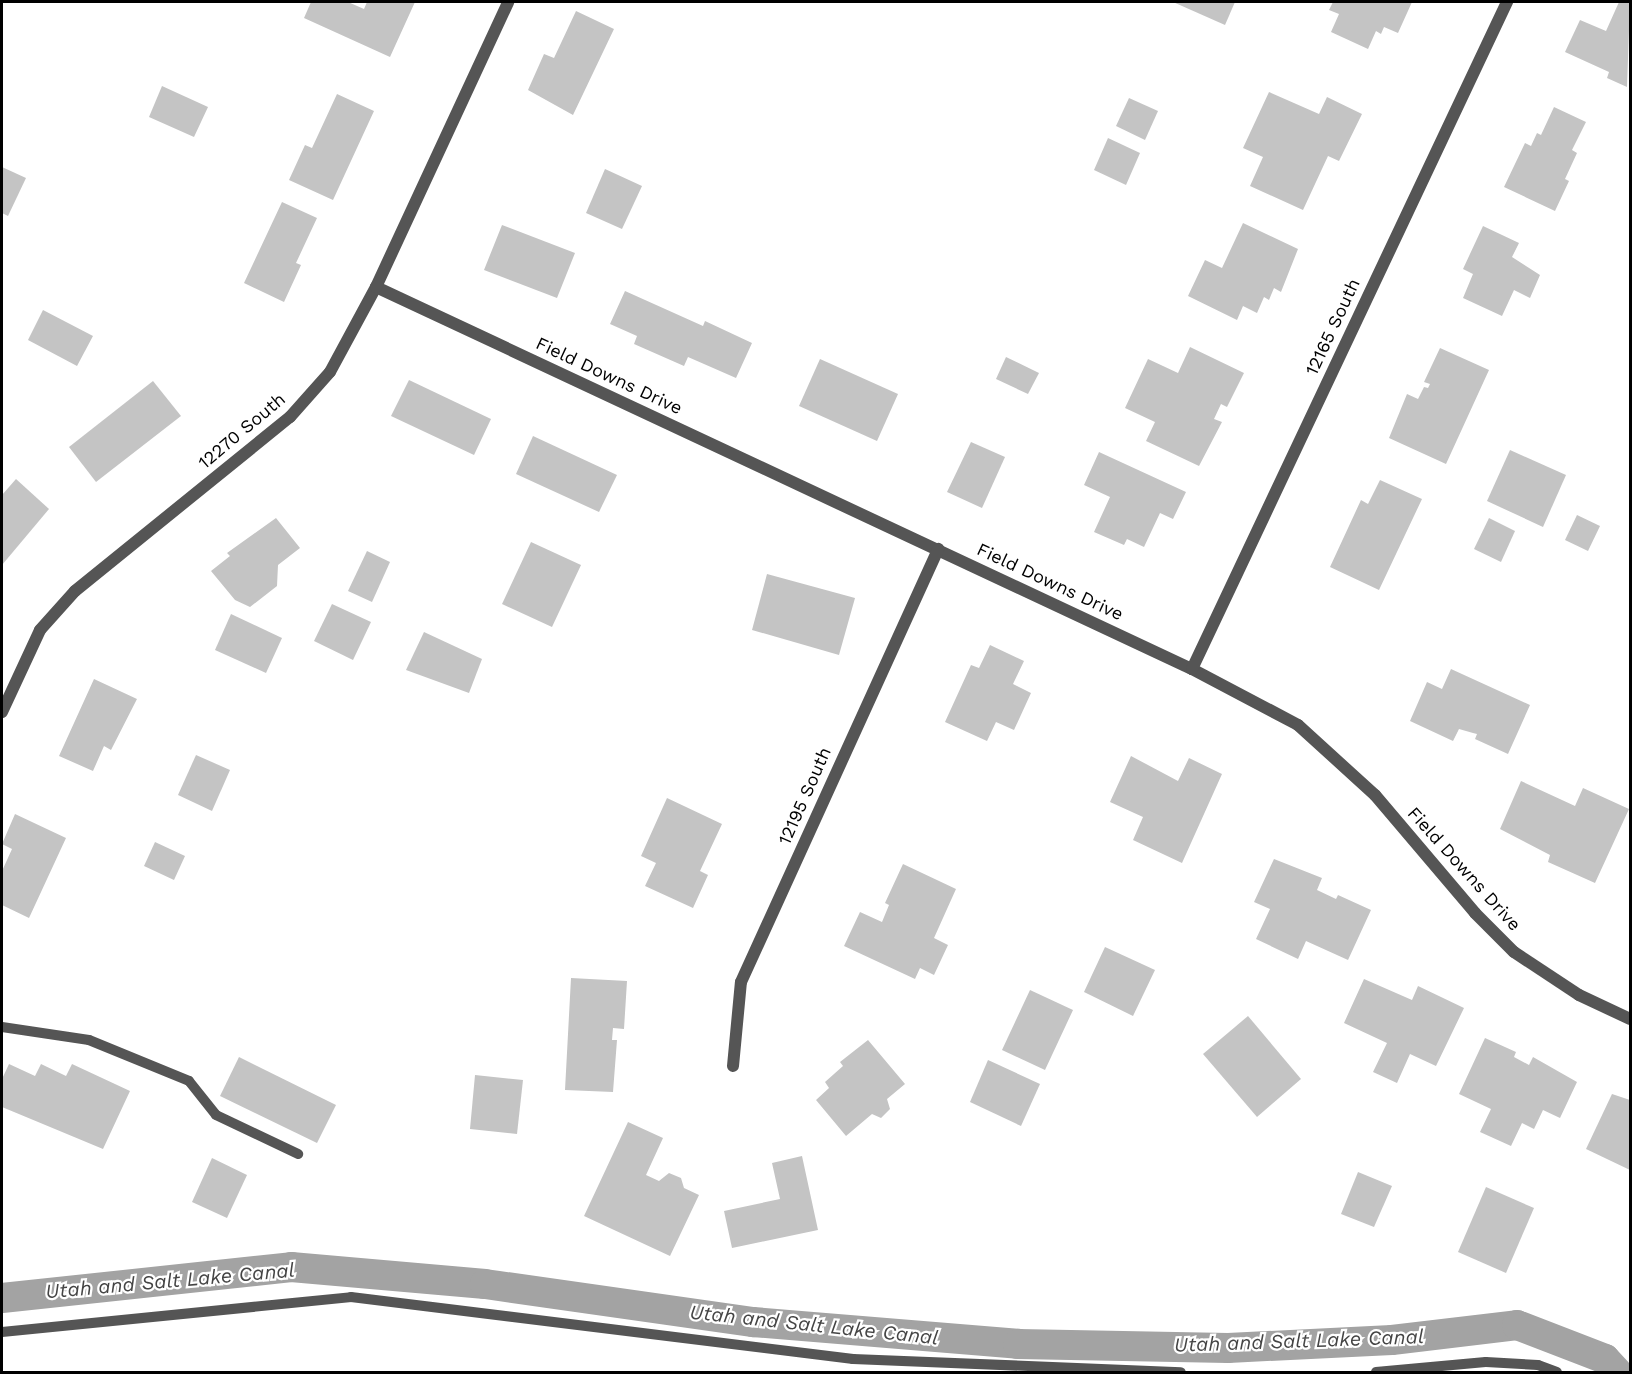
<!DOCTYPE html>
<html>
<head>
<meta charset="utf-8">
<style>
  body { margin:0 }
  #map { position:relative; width:1632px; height:1374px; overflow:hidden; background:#fff; font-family:"Work Sans",sans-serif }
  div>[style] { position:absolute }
  .canal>* { height:30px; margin:-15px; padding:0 15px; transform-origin:15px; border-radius:15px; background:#a3a3a3 }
  .building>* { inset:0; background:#c4c4c4 }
  .lane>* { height:10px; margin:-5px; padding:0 5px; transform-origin:5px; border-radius:5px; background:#555 }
  .street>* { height:12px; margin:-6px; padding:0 6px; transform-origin:6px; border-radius:6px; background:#555 }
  span { translate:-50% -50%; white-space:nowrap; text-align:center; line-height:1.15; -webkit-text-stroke:4.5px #fff; paint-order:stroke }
  .street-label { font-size:18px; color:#000 }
  .water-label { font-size:20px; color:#444; font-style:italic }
  .frame { position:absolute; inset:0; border:3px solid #000; pointer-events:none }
</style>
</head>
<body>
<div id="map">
  <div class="canal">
    <i style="left:2px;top:1298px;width:291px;rotate:-6.1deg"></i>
    <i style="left:291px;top:1267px;width:195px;rotate:5deg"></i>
    <i style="left:485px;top:1284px;width:271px;rotate:8.1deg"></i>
    <i style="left:753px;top:1322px;width:266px;rotate:4.7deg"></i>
    <i style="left:1018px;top:1344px;width:210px;rotate:1.1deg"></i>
    <i style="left:1228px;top:1348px;width:164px;rotate:-2.8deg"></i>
    <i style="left:1392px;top:1340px;width:126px;rotate:-6.8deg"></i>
    <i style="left:1517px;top:1325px;width:94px;rotate:21.1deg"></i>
    <i style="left:1605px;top:1359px;width:18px;rotate:47deg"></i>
  </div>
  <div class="building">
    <i style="clip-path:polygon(311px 2px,348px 2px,364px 9px,367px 2px,415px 2px,390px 57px,304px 18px)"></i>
    <i style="clip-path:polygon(1173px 2px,1235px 2px,1225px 25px)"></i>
    <i style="clip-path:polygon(1333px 2px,1412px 2px,1398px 33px,1384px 27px,1381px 34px,1376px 31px,1368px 49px,1331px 32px,1339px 14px,1329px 10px)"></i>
    <i style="clip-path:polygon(1619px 2px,1630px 2px,1627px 87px,1607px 78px,1609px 72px,1565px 52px,1580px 20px,1606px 31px)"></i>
    <i style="clip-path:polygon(576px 11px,614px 29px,573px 115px,528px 90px,544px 54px,554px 58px)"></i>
    <i style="clip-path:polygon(162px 86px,208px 107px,194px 137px,149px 117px)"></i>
    <i style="clip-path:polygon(1269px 92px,1319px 114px,1327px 97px,1362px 114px,1339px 161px,1328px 156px,1303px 210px,1250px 186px,1263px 157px,1243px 148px)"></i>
    <i style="clip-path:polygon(337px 94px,374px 111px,333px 200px,289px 180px,305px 145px,312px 148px)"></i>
    <i style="clip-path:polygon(1129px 98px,1158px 111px,1145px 140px,1116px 126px)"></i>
    <i style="clip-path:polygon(1554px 107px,1586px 122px,1572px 150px,1577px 153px,1565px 179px,1569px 181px,1555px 211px,1504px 187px,1525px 143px,1531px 146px,1537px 133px,1541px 135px)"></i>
    <i style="clip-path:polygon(1108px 138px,1140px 153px,1126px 185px,1094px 170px)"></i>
    <i style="clip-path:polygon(2px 167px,26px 178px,8px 216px,2px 213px)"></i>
    <i style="clip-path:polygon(605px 169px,642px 186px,622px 229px,586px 213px)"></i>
    <i style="clip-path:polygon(282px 202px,317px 218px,296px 263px,301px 265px,284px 302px,244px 283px)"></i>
    <i style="clip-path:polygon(1243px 223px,1298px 249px,1281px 292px,1274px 288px,1269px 300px,1264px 297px,1257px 313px,1243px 306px,1237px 320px,1188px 296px,1205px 260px,1222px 268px)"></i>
    <i style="clip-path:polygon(502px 225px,575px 253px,557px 298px,484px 270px)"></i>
    <i style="clip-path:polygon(1483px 226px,1519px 243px,1512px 257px,1540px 275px,1530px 298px,1514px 290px,1502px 316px,1463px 298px,1473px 274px,1463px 269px)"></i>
    <i style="clip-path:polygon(625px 291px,703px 326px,705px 321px,752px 343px,736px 378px,688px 357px,684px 366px,634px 344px,637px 336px,610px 324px)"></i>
    <i style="clip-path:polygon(43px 310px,93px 336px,77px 366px,28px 340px)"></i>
    <i style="clip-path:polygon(1190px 347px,1244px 373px,1227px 407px,1221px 404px,1214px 419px,1222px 422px,1199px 466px,1146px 441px,1155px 422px,1125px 408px,1148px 359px,1178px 373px)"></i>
    <i style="clip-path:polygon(1440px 348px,1489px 370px,1446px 464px,1389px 438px,1407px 394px,1418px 399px,1424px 387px,1428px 388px,1430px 384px,1424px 382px)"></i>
    <i style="clip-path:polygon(1006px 357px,1039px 373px,1028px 394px,996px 379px)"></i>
    <i style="clip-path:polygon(820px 359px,898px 394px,877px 441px,799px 406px)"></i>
    <i style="clip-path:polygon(409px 380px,491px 419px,474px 455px,391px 416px)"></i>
    <i style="clip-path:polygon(153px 381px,181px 416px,96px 482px,69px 447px)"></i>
    <i style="clip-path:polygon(533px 436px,617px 475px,599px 512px,516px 474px)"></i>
    <i style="clip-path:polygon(971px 442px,1005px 457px,982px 508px,947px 492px)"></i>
    <i style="clip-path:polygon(1510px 450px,1566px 475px,1543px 527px,1487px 501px)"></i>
    <i style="clip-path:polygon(1099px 452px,1186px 492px,1173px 519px,1160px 513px,1144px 547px,1127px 539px,1124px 545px,1094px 532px,1110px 497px,1084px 485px)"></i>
    <i style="clip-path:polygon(16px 479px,49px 509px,2px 565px,2px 495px)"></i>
    <i style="clip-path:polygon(1380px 480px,1422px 499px,1379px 590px,1330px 567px,1361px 500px,1368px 504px)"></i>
    <i style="clip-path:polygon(1577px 515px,1600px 526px,1588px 551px,1565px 540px)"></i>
    <i style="clip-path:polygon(276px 518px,300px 548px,278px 565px,277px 586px,250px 607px,235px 600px,211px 571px,230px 556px,227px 553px)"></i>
    <i style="clip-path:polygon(1489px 518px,1515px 531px,1501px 562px,1474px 549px)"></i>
    <i style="clip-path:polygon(531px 542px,581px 565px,552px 627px,502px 604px)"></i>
    <i style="clip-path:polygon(367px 551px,390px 562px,372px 602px,348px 591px)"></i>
    <i style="clip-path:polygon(767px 574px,855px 598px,839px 655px,752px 630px)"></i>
    <i style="clip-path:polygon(332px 604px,371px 622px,353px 660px,314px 641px)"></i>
    <i style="clip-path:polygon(231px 614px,282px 638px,266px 673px,215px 650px)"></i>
    <i style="clip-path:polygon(424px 632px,482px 659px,469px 693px,406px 670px)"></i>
    <i style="clip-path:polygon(990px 645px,1024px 661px,1013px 684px,1031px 693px,1014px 730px,996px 722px,987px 741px,945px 722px,971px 665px,979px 668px)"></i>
    <i style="clip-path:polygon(1451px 669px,1530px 705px,1508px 754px,1475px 739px,1477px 734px,1473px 733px,1459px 729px,1453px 741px,1410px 721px,1427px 682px,1442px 689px)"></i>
    <i style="clip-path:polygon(94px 679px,137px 699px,111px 750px,104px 746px,93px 771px,59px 756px)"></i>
    <i style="clip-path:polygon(196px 755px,230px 770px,212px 811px,178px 795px)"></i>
    <i style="clip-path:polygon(1131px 756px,1178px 781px,1189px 758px,1222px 774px,1182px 863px,1133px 840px,1143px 817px,1110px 802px)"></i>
    <i style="clip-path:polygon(1521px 781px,1575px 806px,1583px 788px,1629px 809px,1595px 883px,1548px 862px,1550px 855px,1500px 829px)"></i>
    <i style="clip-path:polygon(667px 798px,722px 824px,700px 871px,708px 875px,693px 908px,645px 886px,656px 863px,641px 856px)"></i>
    <i style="clip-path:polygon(15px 814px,66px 838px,29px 918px,2px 905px,2px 871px,12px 849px,2px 844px)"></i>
    <i style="clip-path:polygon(155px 842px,185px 856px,174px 880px,144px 866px)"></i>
    <i style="clip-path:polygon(1274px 859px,1322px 878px,1317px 890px,1336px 899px,1338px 895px,1371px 910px,1348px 960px,1306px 941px,1298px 959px,1256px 939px,1270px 909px,1254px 902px)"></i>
    <i style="clip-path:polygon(903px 864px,956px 889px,934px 938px,948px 945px,934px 975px,920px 968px,915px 979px,844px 946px,860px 912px,882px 922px,889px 905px,885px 903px)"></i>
    <i style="clip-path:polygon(1105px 947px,1155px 970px,1133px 1016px,1084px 992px)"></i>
    <i style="clip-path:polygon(571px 978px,627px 981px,624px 1029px,613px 1028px,612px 1040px,617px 1040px,613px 1092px,565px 1090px)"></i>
    <i style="clip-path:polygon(1364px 979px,1412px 1000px,1418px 986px,1464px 1008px,1436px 1066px,1410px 1054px,1397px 1083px,1373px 1072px,1387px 1043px,1344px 1023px)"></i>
    <i style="clip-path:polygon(1030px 990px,1073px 1010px,1045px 1070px,1002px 1050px)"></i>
    <i style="clip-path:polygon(1248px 1016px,1301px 1079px,1257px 1117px,1203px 1054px)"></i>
    <i style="clip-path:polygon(1485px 1038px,1516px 1052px,1514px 1057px,1529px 1065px,1533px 1057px,1577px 1082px,1560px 1118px,1543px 1110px,1534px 1129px,1522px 1123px,1511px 1146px,1480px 1132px,1491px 1109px,1459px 1094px)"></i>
    <i style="clip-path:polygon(868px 1040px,905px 1084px,887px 1099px,890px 1109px,881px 1118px,872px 1114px,846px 1136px,816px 1100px,829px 1088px,825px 1082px,843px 1066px,840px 1062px)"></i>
    <i style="clip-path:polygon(239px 1057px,336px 1105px,317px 1143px,220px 1096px)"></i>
    <i style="clip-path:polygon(988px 1060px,1040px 1084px,1021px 1126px,970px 1102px)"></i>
    <i style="clip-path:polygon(9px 1064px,35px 1076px,41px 1064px,66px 1076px,72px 1064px,130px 1091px,103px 1149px,2px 1107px,2px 1079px)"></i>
    <i style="clip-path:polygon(475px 1075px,523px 1080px,517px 1134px,470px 1129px)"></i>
    <i style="clip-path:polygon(1612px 1094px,1630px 1100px,1630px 1170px,1586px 1149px)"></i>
    <i style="clip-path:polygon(628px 1122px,663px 1138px,646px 1175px,659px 1181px,669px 1173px,681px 1178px,684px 1188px,699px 1195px,670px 1256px,584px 1216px)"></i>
    <i style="clip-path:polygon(802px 1156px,818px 1230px,732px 1248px,724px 1211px,780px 1199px,772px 1163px)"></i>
    <i style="clip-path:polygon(212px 1158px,247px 1175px,227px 1218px,192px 1202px)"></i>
    <i style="clip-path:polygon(1358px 1172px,1392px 1186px,1374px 1227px,1341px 1214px)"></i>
    <i style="clip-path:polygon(1486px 1187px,1534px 1208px,1506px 1273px,1458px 1252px)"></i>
  </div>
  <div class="lane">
    <i style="left:2px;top:1027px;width:88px;rotate:8.5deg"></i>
    <i style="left:89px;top:1040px;width:108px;rotate:22.3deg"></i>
    <i style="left:189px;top:1081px;width:43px;rotate:51.5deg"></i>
    <i style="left:216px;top:1115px;width:91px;rotate:25.4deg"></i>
    <i style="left:2px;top:1332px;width:351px;rotate:-5.7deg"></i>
    <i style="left:351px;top:1297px;width:506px;rotate:7.04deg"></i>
    <i style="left:853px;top:1359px;width:328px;rotate:2.3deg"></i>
    <i style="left:1376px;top:1372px;width:110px;rotate:-5.2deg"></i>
    <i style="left:1486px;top:1362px;width:52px;rotate:3.3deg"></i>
    <i style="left:1538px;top:1365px;width:20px;rotate:20deg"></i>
  </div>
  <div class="street">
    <i style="left:376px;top:287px;width:901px;rotate:25.09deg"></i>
    <i style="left:1192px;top:669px;width:120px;rotate:27.8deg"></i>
    <i style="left:1298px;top:725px;width:104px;rotate:42.3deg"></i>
    <i style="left:1375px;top:795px;width:155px;rotate:49.7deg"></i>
    <i style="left:1475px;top:913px;width:55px;rotate:45deg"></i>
    <i style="left:1514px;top:952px;width:78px;rotate:33.5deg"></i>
    <i style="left:1579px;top:995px;width:56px;rotate:25.2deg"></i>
    <i style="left:1192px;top:669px;width:738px;rotate:-64.72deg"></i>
    <i style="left:2px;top:712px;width:90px;rotate:-65.1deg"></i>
    <i style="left:40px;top:630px;width:52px;rotate:-48.1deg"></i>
    <i style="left:75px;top:591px;width:277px;rotate:-39deg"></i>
    <i style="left:290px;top:417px;width:60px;rotate:-48.4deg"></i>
    <i style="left:330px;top:372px;width:97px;rotate:-61.6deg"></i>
    <i style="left:376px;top:287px;width:314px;rotate:-65.1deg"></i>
    <i style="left:733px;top:1066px;width:84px;rotate:-84.6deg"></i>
    <i style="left:741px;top:982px;width:476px;rotate:-65.5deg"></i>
  </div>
  <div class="street-label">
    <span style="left:1333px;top:327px;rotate:-65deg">12165 South</span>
    <span style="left:609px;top:376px;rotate:25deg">Field Downs Drive</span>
    <span style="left:242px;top:431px;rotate:-40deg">12270 South</span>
    <span style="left:1050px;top:582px;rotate:25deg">Field Downs Drive</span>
    <span style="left:805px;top:796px;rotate:-66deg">12195 South</span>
    <span style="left:1464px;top:869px;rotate:48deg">Field Downs Drive</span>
  </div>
  <div class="water-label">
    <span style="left:170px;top:1281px;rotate:-5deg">Utah and Salt Lake Canal</span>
    <span style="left:814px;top:1325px;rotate:6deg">Utah and Salt Lake Canal</span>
    <span style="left:1299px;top:1341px;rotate:-2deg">Utah and Salt Lake Canal</span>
  </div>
  <div class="frame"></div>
</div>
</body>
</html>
